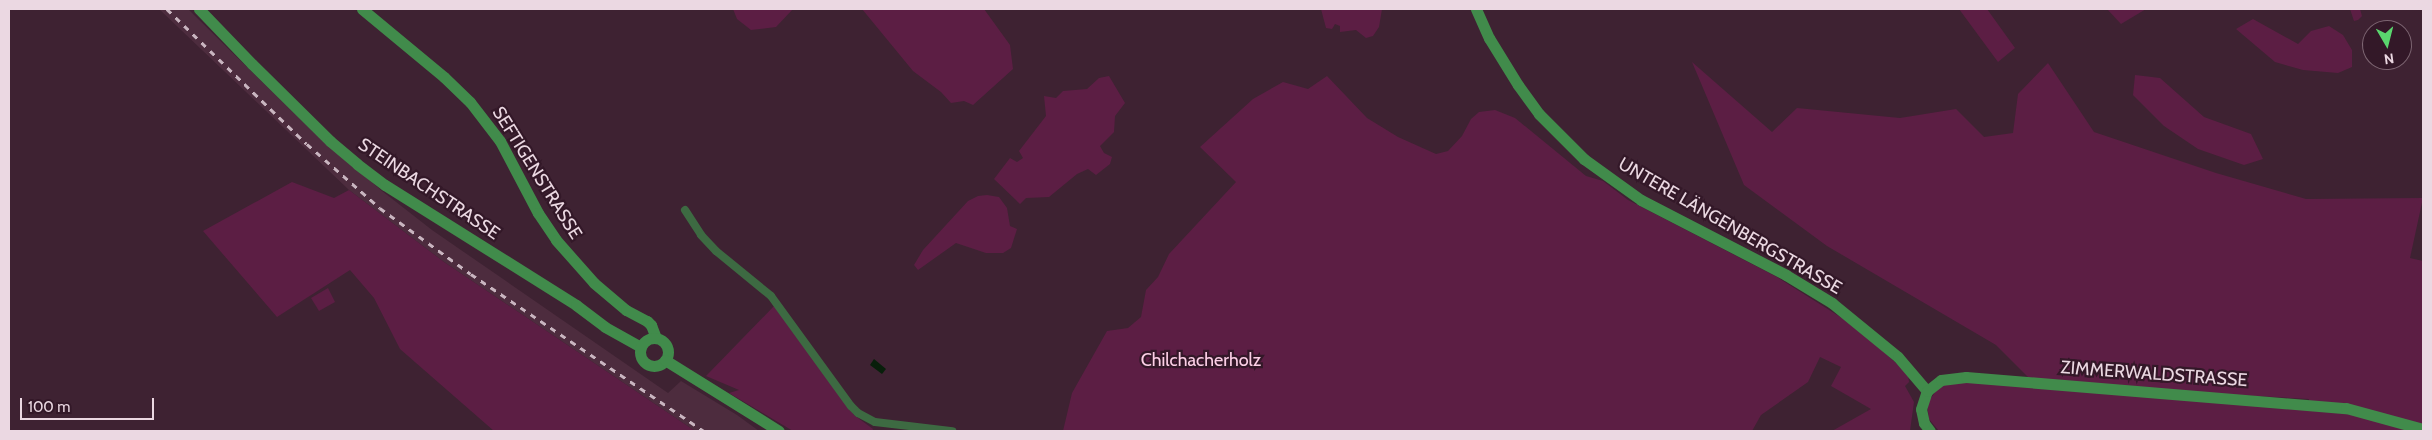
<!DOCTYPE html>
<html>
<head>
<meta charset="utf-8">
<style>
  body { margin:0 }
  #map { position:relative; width:2432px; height:440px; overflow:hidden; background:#3e2232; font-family:Cabin,sans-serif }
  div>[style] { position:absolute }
  .built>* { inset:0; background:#4d2c3e }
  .green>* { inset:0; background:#5c1e44 }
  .water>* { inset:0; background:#081f0b }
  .street>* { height:8px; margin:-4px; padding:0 4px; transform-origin:4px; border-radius:4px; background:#3d6a42 }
  .secondary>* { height:11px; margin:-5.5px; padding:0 5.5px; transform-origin:5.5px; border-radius:5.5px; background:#418b4b }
  .secondary>.ring { margin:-5.5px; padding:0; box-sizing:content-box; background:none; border:11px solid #418b4b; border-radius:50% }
  .rail>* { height:2.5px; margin-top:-1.25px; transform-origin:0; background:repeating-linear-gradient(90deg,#c9b5c0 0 6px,transparent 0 12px) }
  span { translate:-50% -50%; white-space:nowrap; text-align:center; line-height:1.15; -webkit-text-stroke:4.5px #331828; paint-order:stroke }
  .street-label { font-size:18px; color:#ebd8e2 }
  .park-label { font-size:18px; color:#fccfe6 }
  .frame { position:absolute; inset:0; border:10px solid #ebd8e2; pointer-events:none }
  .north { position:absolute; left:2362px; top:20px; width:50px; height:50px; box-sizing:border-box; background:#331828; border:1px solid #7d6572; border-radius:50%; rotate:172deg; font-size:14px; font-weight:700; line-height:20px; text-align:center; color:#ebd8e2 }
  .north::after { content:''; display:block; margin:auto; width:18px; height:22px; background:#5ad56e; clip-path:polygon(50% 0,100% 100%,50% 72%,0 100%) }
  .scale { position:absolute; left:20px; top:398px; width:134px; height:22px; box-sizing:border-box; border:2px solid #ebd8e2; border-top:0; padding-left:6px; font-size:15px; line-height:18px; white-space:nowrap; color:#ebd8e2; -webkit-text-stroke:4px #331828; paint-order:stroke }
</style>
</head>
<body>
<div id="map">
  <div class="built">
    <i style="clip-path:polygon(159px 9px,188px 9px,311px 130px,382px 191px,432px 230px,668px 393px,681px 381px,737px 415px,759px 431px,695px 431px,444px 262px,349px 190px)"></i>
  </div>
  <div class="green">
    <i style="clip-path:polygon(733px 9px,793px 9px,776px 27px,751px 30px,737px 19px)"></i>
    <i style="clip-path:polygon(862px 9px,984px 9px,1010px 45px,1013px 69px,973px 105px,964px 101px,951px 103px,941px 92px,913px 71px)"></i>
    <i style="clip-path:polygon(1321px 9px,1382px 9px,1379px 27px,1373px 36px,1366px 38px,1356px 30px,1340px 32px,1340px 26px,1335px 24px,1332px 29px,1326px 28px)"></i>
    <i style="clip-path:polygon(1959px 9px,1987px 9px,2015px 48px,1998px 62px)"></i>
    <i style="clip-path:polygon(2107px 9px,2146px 9px,2121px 24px)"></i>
    <i style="clip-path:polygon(2350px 9px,2360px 9px,2362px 16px,2358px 20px,2354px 21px)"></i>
    <i style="clip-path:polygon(2253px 19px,2298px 44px,2311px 31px,2329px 26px,2343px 35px,2352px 50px,2352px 67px,2338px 73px,2303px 70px,2275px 62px,2236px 29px)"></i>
    <i style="clip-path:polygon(1692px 62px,1772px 132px,1797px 108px,1900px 118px,1956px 109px,1984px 137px,2013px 133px,2018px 94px,2048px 63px,2094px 132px,2216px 173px,2306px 199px,2423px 198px,2410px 258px,2423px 261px,2423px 431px,1939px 431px,1929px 419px,1927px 404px,1937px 389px,1951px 382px,1969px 382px,2308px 409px,2309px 399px,2200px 393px,2029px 378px,1996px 345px,1827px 246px,1744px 185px)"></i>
    <i style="clip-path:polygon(2135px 75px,2160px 78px,2204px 117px,2251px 134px,2263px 159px,2244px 165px,2198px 149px,2164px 126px,2133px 95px)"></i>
    <i style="clip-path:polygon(1109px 76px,1125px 103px,1115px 116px,1114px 132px,1100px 146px,1104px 153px,1112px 157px,1110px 164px,1096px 175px,1088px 169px,1077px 174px,1049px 197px,1026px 198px,1020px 204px,994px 179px,1010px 158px,1017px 162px,1023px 158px,1019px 151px,1046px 116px,1044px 96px,1056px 98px,1063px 91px,1087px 89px,1099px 78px)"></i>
    <i style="clip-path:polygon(1327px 76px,1367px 118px,1398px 137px,1436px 154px,1448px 151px,1462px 136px,1471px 119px,1479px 112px,1495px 110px,1515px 118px,1586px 176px,1603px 181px,1628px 200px,1777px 277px,1845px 320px,1874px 343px,1908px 374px,1909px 382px,1905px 386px,1914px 402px,1910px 431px,1832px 431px,1871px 409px,1831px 386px,1841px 367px,1820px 357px,1808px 382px,1761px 415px,1752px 431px,1063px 431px,1072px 393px,1107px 331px,1128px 328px,1141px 317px,1146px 290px,1158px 277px,1169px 254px,1236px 182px,1200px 147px,1253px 99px,1283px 82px,1308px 89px)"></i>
    <i style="clip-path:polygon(292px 182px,334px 198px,349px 190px,444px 262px,695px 431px,494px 431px,400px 349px,374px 298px,350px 270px,277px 317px,203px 231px)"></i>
    <i style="clip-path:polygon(987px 195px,999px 197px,1007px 208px,1010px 226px,1017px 229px,1011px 248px,1003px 253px,986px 253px,956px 243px,918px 270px,914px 265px,923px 250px,968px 201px,978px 196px)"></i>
    <i style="clip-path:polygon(328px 288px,335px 302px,319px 311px,311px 298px)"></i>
    <i style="clip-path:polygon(775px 305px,819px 362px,854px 415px,873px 429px,872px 431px,793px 431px,729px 393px,739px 390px,706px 376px)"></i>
  </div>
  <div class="water">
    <i style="clip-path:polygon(874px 359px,886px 369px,882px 374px,870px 365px)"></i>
  </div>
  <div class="street">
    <i style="left:685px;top:210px;width:30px;rotate:57deg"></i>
    <i style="left:701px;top:235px;width:22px;rotate:47deg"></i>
    <i style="left:716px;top:251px;width:71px;rotate:39.3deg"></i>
    <i style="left:771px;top:296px;width:136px;rotate:54deg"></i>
    <i style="left:851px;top:406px;width:10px;rotate:45deg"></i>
    <i style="left:858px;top:413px;width:19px;rotate:28deg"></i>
    <i style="left:875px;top:422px;width:78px;rotate:6.7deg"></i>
  </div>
  <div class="secondary">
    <i style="left:199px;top:9px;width:76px;rotate:46.1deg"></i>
    <i style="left:252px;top:64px;width:110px;rotate:44.6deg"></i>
    <i style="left:330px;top:141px;width:35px;rotate:40deg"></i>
    <i style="left:357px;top:164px;width:35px;rotate:37deg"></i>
    <i style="left:385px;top:185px;width:226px;rotate:32.1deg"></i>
    <i style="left:576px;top:305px;width:36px;rotate:37deg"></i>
    <i style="left:605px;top:327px;width:41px;rotate:29.1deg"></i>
    <i style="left:362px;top:9px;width:107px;rotate:39.7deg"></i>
    <i style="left:444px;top:77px;width:36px;rotate:44deg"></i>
    <i style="left:470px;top:102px;width:49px;rotate:52.4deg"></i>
    <i style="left:500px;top:141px;width:81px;rotate:62.2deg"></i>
    <i style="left:538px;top:213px;width:32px;rotate:56deg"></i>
    <i style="left:556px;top:240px;width:57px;rotate:48.5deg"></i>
    <i style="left:594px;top:283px;width:42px;rotate:40.2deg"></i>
    <i style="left:626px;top:310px;width:24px;rotate:28deg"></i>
    <i style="left:647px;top:321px;width:6px;rotate:45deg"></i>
    <i style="left:651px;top:325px;width:14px;rotate:69deg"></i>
    <i style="left:1476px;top:9px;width:32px;rotate:66deg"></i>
    <i style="left:1489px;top:38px;width:55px;rotate:58.3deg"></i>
    <i style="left:1518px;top:85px;width:36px;rotate:54deg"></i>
    <i style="left:1539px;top:114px;width:64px;rotate:45deg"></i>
    <i style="left:1584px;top:159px;width:70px;rotate:35.7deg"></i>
    <i style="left:1641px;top:200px;width:163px;rotate:27.3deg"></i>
    <i style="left:1786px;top:275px;width:54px;rotate:31.3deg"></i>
    <i style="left:1832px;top:303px;width:85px;rotate:39.3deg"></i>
    <i style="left:1898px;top:357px;width:45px;rotate:49.5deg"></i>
    <i class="ring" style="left:640px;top:338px;width:17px;height:17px"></i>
    <i style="left:665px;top:360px;width:134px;rotate:31.9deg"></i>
    <i style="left:1930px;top:431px;width:10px;rotate:-127deg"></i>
    <i style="left:1924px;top:423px;width:14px;rotate:-102deg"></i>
    <i style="left:1921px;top:409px;width:19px;rotate:-72deg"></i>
    <i style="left:1927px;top:391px;width:18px;rotate:-38deg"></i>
    <i style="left:1941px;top:380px;width:25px;rotate:-7deg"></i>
    <i style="left:1966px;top:377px;width:381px;rotate:4.7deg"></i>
    <i style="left:2346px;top:408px;width:80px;rotate:15.3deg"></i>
  </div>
  <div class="rail">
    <i style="left:167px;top:9px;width:194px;rotate:44deg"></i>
    <i style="left:307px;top:144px;width:97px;rotate:41.2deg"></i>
    <i style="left:380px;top:208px;width:112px;rotate:36deg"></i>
    <i style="left:471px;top:274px;width:281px;rotate:34deg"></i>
  </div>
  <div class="street-label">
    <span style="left:537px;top:173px;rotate:58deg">SEFTIGENSTRASSE</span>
    <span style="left:429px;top:189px;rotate:34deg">STEINBACHSTRASSE</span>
    <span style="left:1730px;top:226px;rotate:30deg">UNTERE LÄNGENBERGSTRASSE</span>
    <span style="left:2154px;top:374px;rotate:4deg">ZIMMERWALDSTRASSE</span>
  </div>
  <div class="park-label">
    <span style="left:1201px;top:360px">Chilchacherholz</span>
  </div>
  <div class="frame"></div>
  <div class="north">N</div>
  <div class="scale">100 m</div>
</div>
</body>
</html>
